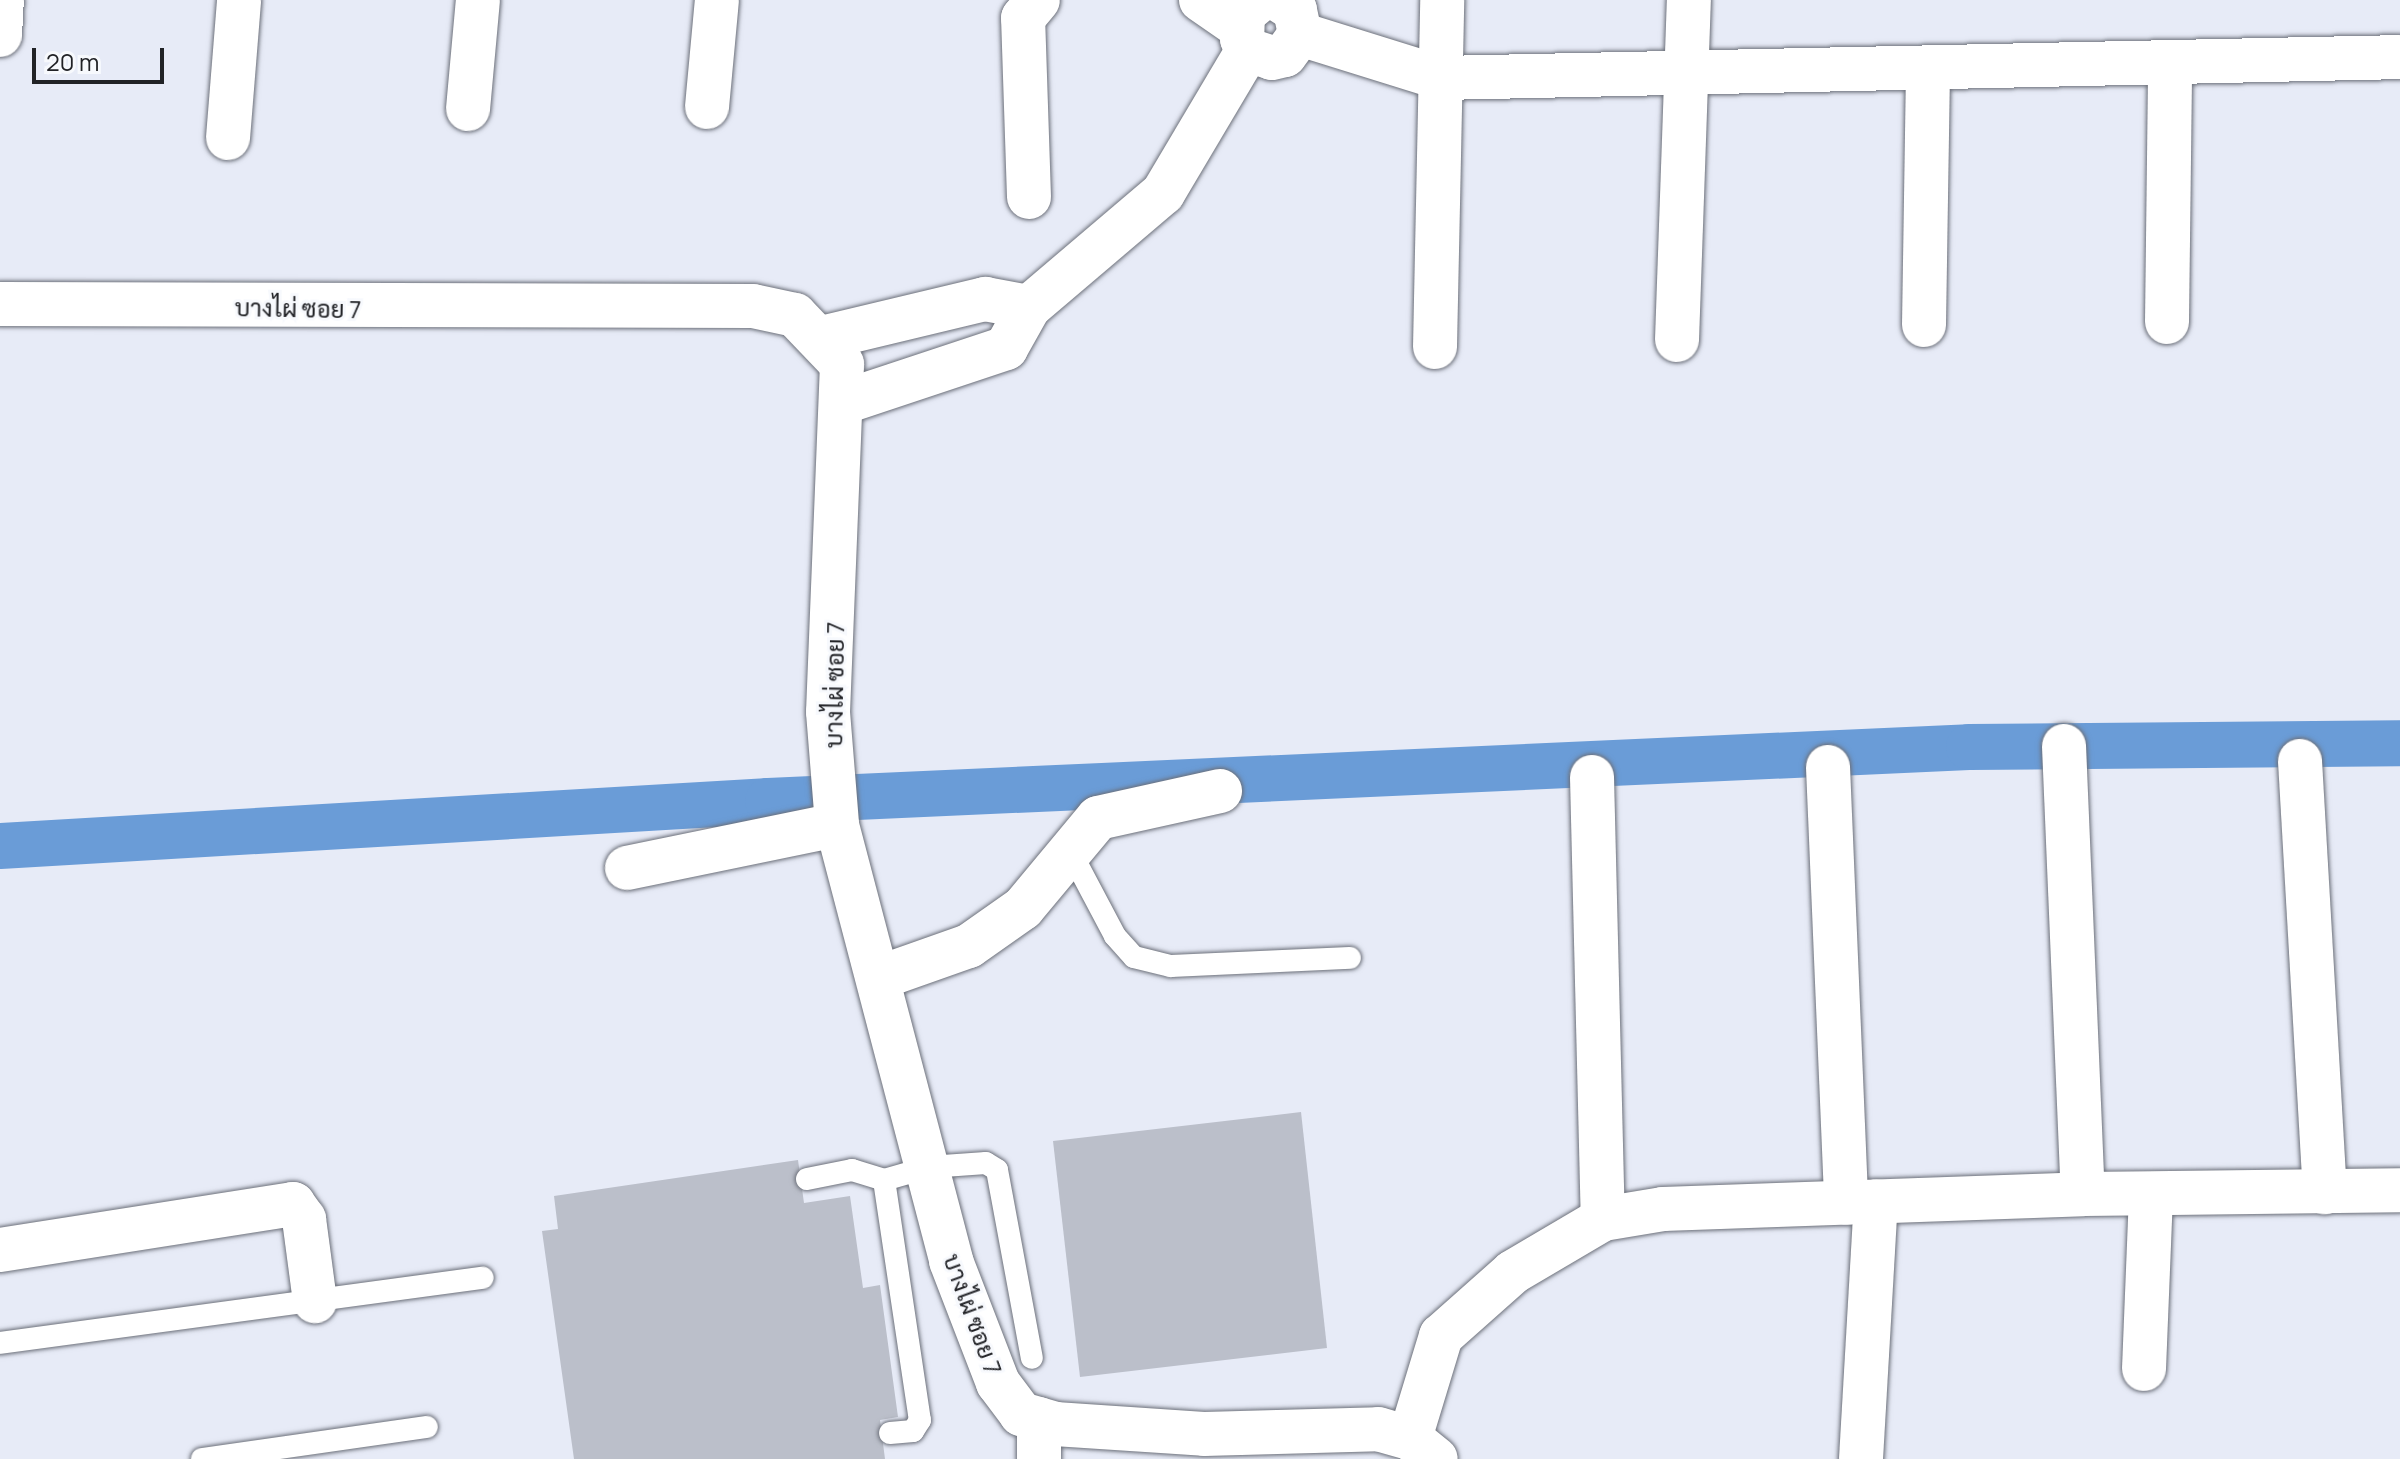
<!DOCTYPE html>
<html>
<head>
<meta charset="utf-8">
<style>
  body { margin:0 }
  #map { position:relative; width:2400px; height:1459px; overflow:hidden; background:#e7ebf7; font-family:Manrope,Sarabun,sans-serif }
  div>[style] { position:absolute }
  .canal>* { height:46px; margin:-23px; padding:0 23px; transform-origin:23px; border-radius:23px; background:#6a9cd7 }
  .building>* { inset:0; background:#bbbfca }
  .roads { filter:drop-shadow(0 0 2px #6c707a) drop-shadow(0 0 2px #6c707a) }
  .lane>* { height:22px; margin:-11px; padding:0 11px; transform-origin:11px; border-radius:11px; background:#fff }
  .street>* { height:44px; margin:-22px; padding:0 22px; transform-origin:22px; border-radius:22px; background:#fff }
  .secondary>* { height:44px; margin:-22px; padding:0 22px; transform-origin:22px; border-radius:22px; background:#fff }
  span { translate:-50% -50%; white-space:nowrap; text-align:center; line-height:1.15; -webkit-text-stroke:6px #f7f9fd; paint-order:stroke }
  .street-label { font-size:24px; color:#212226 }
  .scale { position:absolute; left:32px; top:48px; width:132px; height:36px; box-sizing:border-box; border:4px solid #212226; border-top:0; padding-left:10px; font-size:24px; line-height:28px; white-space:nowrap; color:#212226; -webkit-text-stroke:6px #f7f9fd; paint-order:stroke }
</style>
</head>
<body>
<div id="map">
  <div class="canal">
    <i style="left:0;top:846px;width:769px;rotate:-3.35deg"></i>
    <i style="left:768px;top:801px;width:1202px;rotate:-2.57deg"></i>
    <i style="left:1969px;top:747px;width:431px;rotate:-0.5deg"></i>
  </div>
  <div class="building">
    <i style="clip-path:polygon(1301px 1112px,1327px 1348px,1080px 1377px,1053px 1141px)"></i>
    <i style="clip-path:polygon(798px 1160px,804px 1203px,850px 1196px,863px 1288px,880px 1285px,898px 1417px,880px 1420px,885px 1459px,574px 1459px,542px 1231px,558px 1229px,554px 1196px)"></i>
  </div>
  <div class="roads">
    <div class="lane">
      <i style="left:1069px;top:849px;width:98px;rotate:62.1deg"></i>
      <i style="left:1115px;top:936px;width:28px;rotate:48deg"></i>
      <i style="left:1134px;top:957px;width:38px;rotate:14deg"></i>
      <i style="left:1171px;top:966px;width:179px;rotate:-2.6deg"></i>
      <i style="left:807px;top:1179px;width:46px;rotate:-11.3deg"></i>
      <i style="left:852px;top:1170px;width:34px;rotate:17deg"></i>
      <i style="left:884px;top:1180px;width:243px;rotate:81.5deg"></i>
      <i style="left:920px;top:1420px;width:13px;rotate:122deg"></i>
      <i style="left:913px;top:1431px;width:23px;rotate:175deg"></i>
      <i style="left:884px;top:1180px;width:47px;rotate:-16.1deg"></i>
      <i style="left:929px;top:1167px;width:57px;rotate:-4deg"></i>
      <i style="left:986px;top:1163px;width:13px;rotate:32deg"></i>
      <i style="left:997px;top:1170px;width:191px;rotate:79.5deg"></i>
      <i style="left:0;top:1343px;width:487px;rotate:-7.7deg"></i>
      <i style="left:202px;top:1459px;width:227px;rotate:-8.1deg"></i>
    </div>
    <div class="street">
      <i style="left:1201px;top:0;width:47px;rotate:34.7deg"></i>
      <i style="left:1260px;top:0;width:22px;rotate:141deg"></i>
      <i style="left:1243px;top:14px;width:25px;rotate:92deg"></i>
      <i style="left:1242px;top:39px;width:13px;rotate:61deg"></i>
      <i style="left:1248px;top:50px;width:25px;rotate:18deg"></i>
      <i style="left:1272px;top:58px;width:13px;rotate:-13deg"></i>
      <i style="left:1285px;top:55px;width:26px;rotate:-54deg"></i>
      <i style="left:1300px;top:34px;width:25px;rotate:-102deg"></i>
      <i style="left:1295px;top:10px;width:19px;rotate:-148deg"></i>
      <i style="left:1300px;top:34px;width:148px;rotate:17.3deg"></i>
      <i style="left:1441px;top:78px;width:959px;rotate:-1.25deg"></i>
      <i style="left:0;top:35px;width:35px;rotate:-87deg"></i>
      <i style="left:707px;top:107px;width:107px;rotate:-84.7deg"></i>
      <i style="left:468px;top:109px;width:109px;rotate:-84.8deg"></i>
      <i style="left:228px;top:138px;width:138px;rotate:-85.4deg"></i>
      <i style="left:1029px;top:197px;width:179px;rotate:-91.9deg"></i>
      <i style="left:1023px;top:18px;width:23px;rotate:-50deg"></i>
      <i style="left:2167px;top:322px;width:258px;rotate:-89.3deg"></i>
      <i style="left:1924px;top:325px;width:255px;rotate:-89.1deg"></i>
      <i style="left:822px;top:338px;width:168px;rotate:-13.5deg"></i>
      <i style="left:985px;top:299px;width:45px;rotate:10.3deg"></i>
      <i style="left:1677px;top:340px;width:340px;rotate:-88deg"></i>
      <i style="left:1435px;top:347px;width:347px;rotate:-88.8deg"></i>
      <i style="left:841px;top:403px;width:174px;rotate:-18.4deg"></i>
      <i style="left:1006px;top:348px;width:47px;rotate:-60.7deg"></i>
      <i style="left:1029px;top:307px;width:176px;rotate:-40.4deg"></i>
      <i style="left:1163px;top:193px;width:166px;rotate:-59.3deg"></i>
      <i style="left:2064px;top:746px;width:448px;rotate:87.6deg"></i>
      <i style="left:2300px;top:761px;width:432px;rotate:86.7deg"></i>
      <i style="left:1828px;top:767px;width:436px;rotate:87.6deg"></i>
      <i style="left:1592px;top:777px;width:442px;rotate:88.6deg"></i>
      <i style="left:627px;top:868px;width:214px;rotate:-11.6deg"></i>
      <i style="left:881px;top:977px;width:93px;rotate:-19.4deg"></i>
      <i style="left:969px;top:946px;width:66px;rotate:-35.1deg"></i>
      <i style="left:1023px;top:908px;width:117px;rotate:-50.2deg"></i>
      <i style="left:1098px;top:818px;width:125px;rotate:-12.5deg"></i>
      <i style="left:0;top:1250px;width:297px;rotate:-8.9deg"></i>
      <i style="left:293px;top:1204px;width:19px;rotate:54deg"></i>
      <i style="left:304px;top:1219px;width:83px;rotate:82.4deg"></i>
      <i style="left:2144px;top:1369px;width:175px;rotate:-87.7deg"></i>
      <i style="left:1410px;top:1438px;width:107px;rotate:-73.1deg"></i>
      <i style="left:1441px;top:1336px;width:96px;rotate:-41.6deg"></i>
      <i style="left:1513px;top:1272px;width:104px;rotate:-30.5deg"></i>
      <i style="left:1603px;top:1219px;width:61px;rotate:-9.5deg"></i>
      <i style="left:1663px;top:1209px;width:420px;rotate:-2deg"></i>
      <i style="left:2083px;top:1194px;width:317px;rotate:-0.7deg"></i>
      <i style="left:1039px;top:1459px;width:40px;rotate:-90deg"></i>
      <i style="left:1861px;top:1459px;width:258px;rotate:-86.7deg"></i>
    </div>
    <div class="secondary">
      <i style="left:0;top:304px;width:753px;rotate:0.15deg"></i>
      <i style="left:753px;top:306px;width:43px;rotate:12.1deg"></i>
      <i style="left:795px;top:315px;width:68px;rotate:46.2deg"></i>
      <i style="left:842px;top:364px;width:348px;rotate:92.3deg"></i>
      <i style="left:828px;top:712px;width:113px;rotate:85.4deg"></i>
      <i style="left:837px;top:825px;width:451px;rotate:75.3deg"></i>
      <i style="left:951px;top:1261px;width:131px;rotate:68.9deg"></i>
      <i style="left:998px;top:1383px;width:39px;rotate:53deg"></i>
      <i style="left:1021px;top:1414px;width:35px;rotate:16deg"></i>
      <i style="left:1055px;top:1424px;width:149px;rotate:3.8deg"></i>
      <i style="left:1204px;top:1434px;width:174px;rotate:-1.6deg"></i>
      <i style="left:1378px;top:1429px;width:33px;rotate:16deg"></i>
      <i style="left:1410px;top:1438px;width:33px;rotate:39deg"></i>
    </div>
  </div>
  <div class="street-label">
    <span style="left:298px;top:308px;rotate:1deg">บางไผ่ ซอย 7</span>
    <span style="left:834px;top:685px;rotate:-89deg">บางไผ่ ซอย 7</span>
    <span style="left:973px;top:1314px;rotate:70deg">บางไผ่ ซอย 7</span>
  </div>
  <div class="scale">20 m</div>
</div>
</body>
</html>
